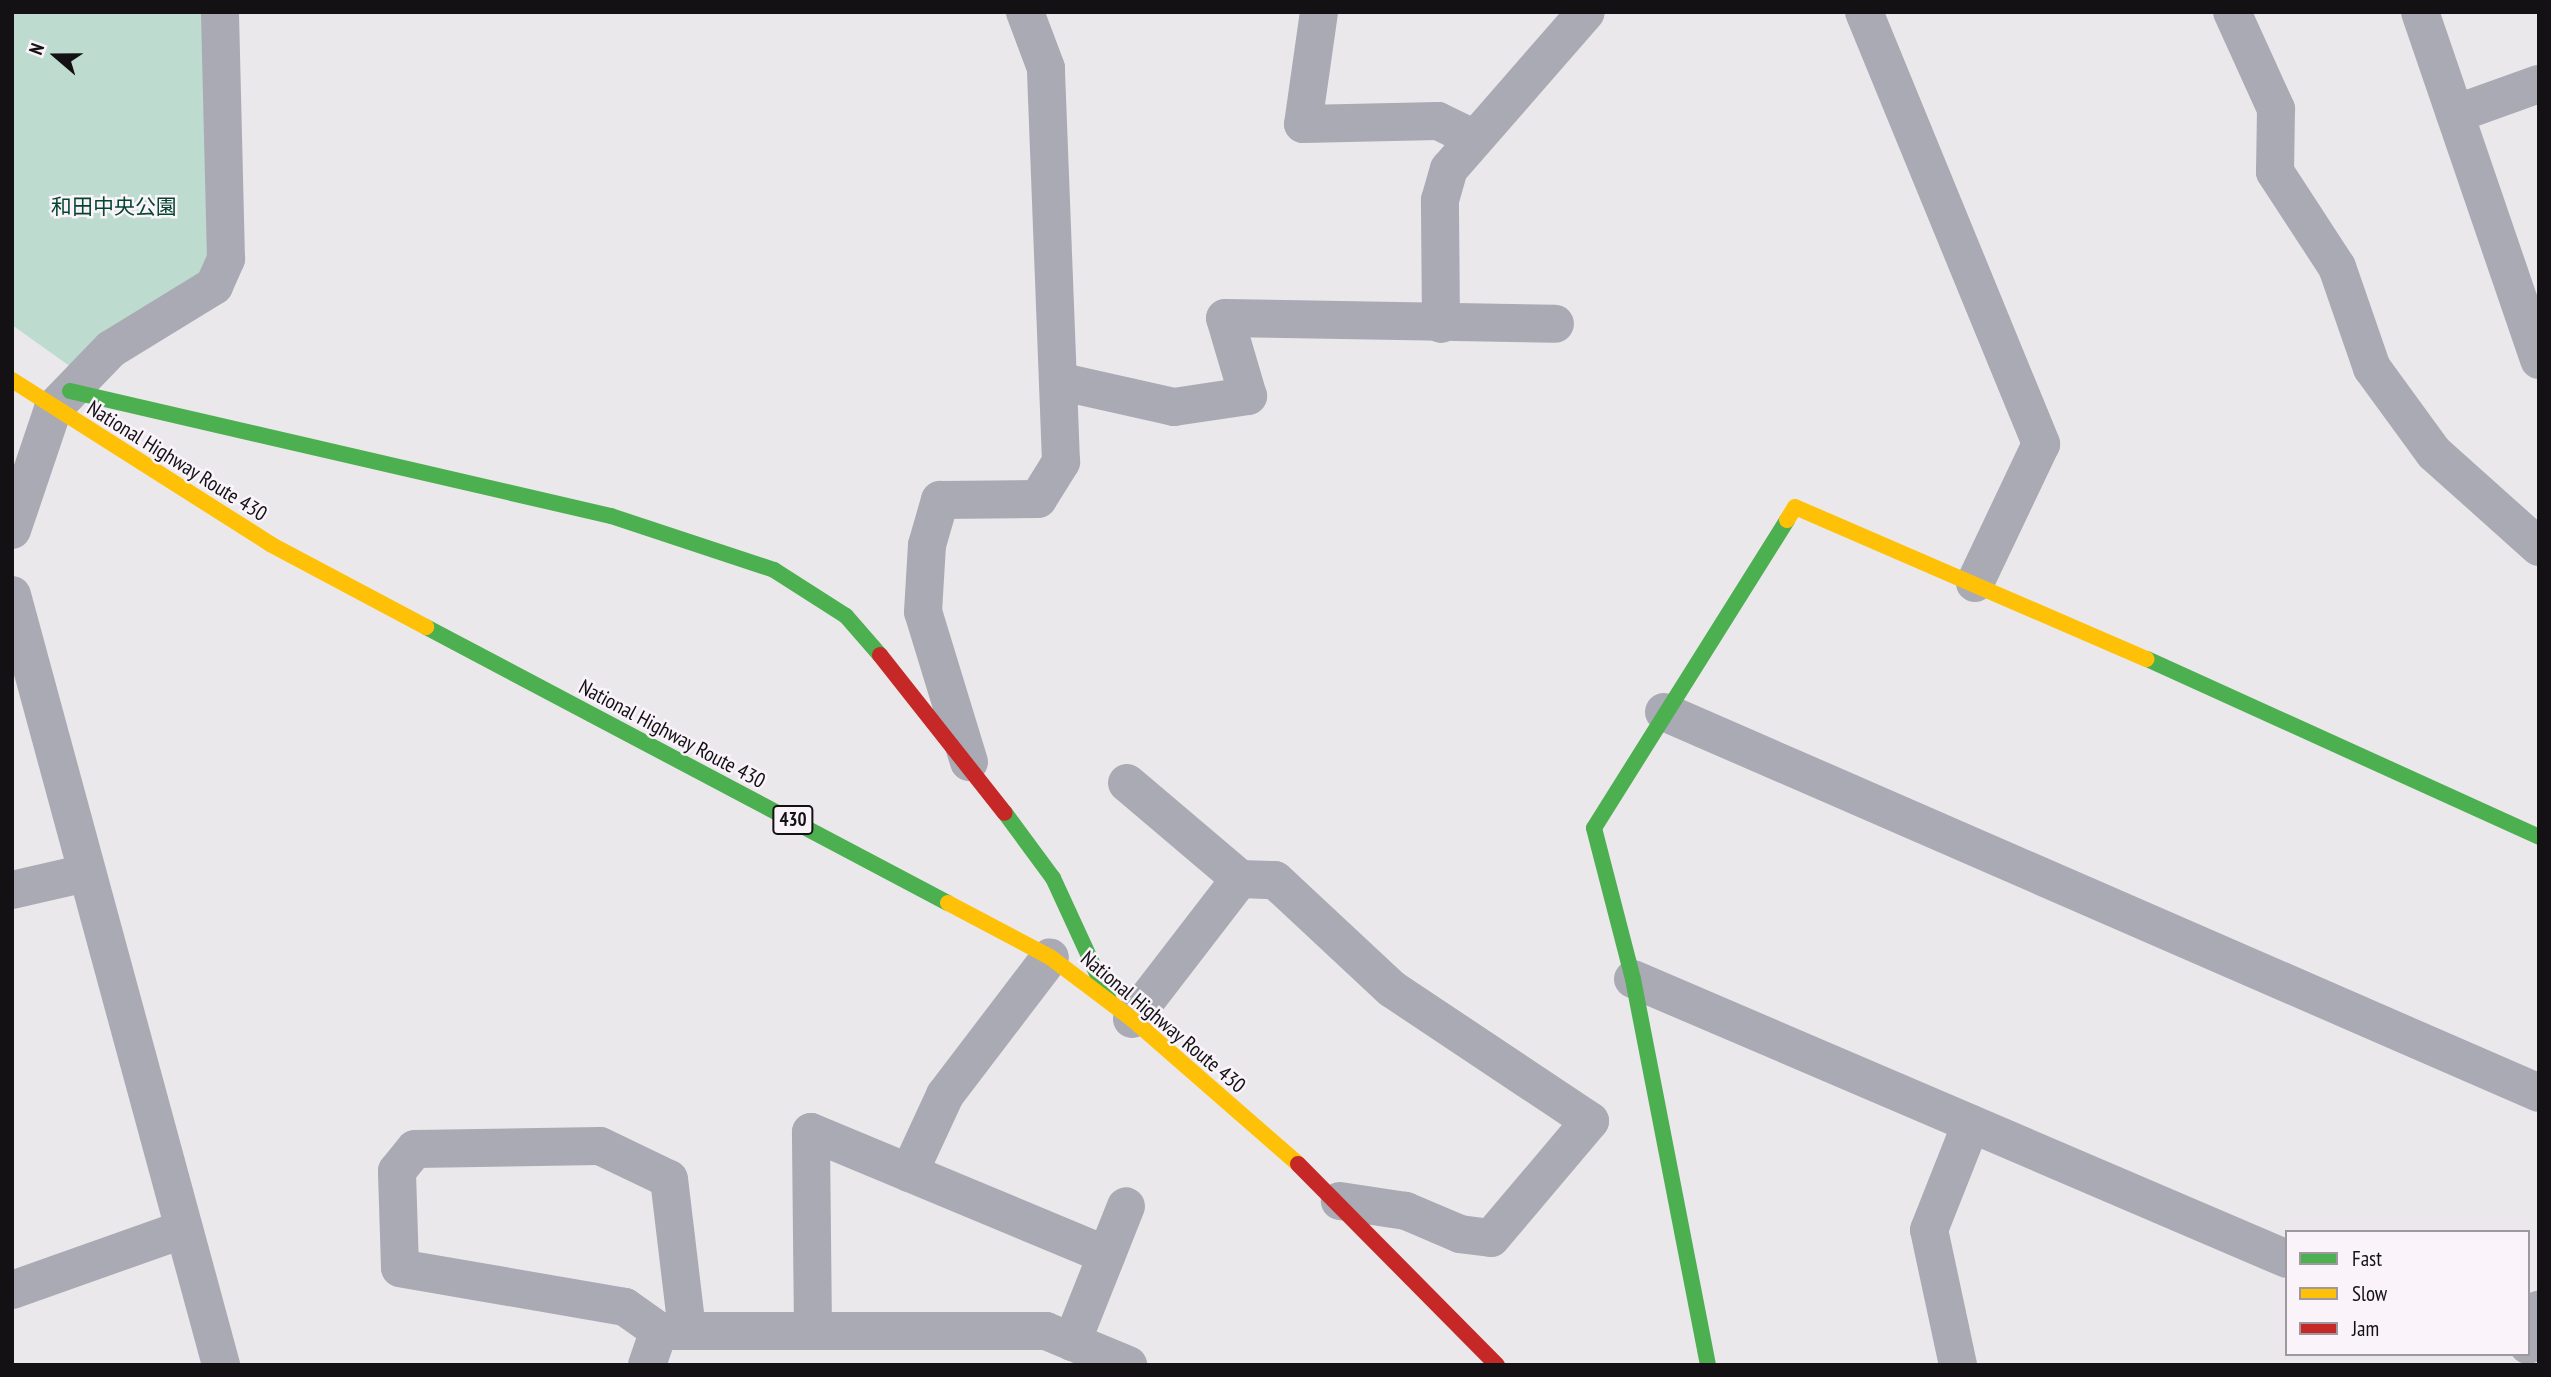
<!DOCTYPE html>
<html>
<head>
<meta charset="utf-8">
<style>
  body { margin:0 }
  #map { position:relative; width:2551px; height:1377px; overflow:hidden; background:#ebe8ec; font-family:"PT Sans Narrow","Noto Sans JP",sans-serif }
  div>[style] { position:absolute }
  .green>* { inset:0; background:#bddbce }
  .street>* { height:38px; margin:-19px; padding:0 19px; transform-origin:19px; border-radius:19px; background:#a9aab3 }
  .fast>* { height:16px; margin:-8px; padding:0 8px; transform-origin:8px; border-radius:8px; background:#4caf50 }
  .slow>* { height:16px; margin:-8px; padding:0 8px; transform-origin:8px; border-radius:8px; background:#ffc107 }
  .jam>* { height:16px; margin:-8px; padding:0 8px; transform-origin:8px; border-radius:8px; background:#c62828 }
  span { translate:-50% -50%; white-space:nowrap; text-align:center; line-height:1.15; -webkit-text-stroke:5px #faf4fa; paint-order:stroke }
  .shield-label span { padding:2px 5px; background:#faf4fa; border:2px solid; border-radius:5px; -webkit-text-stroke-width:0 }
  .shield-label { font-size:19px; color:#131113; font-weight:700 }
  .park-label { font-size:21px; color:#05462f }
  .street-label { font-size:21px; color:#131113 }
  .frame { position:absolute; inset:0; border:14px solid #131113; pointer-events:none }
  .legend { position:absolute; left:2285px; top:1230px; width:245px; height:126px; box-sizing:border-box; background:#faf4fa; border:2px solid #9e999e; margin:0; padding:9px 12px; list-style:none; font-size:21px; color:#131113 }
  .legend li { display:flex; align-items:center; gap:14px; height:35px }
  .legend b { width:35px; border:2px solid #9e999e }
  .north { position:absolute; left:21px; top:21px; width:70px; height:70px; -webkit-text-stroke:5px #faf4fa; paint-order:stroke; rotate:290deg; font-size:19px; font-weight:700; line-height:28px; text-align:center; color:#131113 }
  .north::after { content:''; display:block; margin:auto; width:24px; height:32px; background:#131113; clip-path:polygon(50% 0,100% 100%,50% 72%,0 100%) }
</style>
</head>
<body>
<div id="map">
  <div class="green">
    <i style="clip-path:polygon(12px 12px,207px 12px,217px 233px,202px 278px,71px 367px,12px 325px)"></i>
  </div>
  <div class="street">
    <i style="left:1319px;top:12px;width:113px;rotate:98.1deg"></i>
    <i style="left:1303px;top:124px;width:135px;rotate:-1.3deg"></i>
    <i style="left:1438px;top:121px;width:41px;rotate:25.9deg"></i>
    <i style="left:1864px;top:12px;width:467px;rotate:67.7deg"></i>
    <i style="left:2041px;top:444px;width:154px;rotate:115.4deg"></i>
    <i style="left:2232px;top:12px;width:107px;rotate:65.6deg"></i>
    <i style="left:2276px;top:109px;width:63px;rotate:90.9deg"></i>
    <i style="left:2275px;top:172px;width:113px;rotate:56.9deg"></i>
    <i style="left:2337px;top:267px;width:107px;rotate:70.9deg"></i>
    <i style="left:2372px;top:368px;width:105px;rotate:53.9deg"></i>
    <i style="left:2434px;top:453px;width:141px;rotate:41.8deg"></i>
    <i style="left:2420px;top:12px;width:368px;rotate:71.1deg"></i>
    <i style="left:2455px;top:114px;width:89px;rotate:-19.7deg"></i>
    <i style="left:1441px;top:324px;width:124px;rotate:-90.5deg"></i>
    <i style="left:1440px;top:200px;width:32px;rotate:-74deg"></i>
    <i style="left:1449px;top:169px;width:208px;rotate:-48.9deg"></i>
    <i style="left:1058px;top:381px;width:119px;rotate:12.6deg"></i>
    <i style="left:1174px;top:407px;width:75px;rotate:-8.5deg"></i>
    <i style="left:1248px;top:396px;width:81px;rotate:-106.4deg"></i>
    <i style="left:1225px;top:318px;width:330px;rotate:1deg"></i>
    <i style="left:12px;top:530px;width:128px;rotate:-71.3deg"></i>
    <i style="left:53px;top:409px;width:83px;rotate:-46deg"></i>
    <i style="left:111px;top:349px;width:121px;rotate:-31.5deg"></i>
    <i style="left:214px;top:286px;width:30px;rotate:-66deg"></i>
    <i style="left:226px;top:259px;width:247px;rotate:-91.4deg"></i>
    <i style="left:12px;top:595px;width:798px;rotate:74.81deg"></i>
    <i style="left:1664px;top:712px;width:954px;rotate:23.53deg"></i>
    <i style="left:969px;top:762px;width:157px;rotate:-107deg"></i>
    <i style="left:923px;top:612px;width:67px;rotate:-86.6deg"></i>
    <i style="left:927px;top:545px;width:47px;rotate:-73.9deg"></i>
    <i style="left:940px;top:500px;width:98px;rotate:-0.6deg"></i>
    <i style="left:1038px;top:499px;width:44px;rotate:-58.1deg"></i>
    <i style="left:1061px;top:462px;width:394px;rotate:-92.2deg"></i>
    <i style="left:1046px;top:68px;width:60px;rotate:-110.6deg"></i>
    <i style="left:1127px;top:783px;width:148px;rotate:40.3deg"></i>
    <i style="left:12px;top:890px;width:76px;rotate:-12.9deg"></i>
    <i style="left:1633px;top:979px;width:711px;rotate:23.18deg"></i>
    <i style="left:1132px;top:1019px;width:177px;rotate:-52.4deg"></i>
    <i style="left:1240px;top:879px;width:35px;rotate:2deg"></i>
    <i style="left:1275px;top:880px;width:160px;rotate:43deg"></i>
    <i style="left:1392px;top:989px;width:238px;rotate:33.7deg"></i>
    <i style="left:1590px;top:1121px;width:153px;rotate:130.2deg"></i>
    <i style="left:1491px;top:1238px;width:31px;rotate:-173deg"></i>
    <i style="left:1460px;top:1234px;width:59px;rotate:-156.9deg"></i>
    <i style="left:1406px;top:1211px;width:67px;rotate:-171.4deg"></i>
    <i style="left:909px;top:1173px;width:86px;rotate:-65.2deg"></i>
    <i style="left:945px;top:1095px;width:173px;rotate:-52.7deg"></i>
    <i style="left:12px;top:1290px;width:182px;rotate:-19.5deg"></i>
    <i style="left:659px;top:1331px;width:42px;rotate:-144.8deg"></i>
    <i style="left:625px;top:1307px;width:228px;rotate:-170.2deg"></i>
    <i style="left:400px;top:1268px;width:97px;rotate:-91.8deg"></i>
    <i style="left:397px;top:1171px;width:28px;rotate:-51deg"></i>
    <i style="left:415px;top:1149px;width:185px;rotate:-0.9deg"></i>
    <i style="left:600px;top:1146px;width:76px;rotate:25.6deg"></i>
    <i style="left:669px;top:1179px;width:153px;rotate:83.2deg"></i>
    <i style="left:813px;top:1331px;width:199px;rotate:-90.6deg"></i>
    <i style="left:811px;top:1132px;width:320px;rotate:22.6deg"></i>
    <i style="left:1072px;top:1342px;width:146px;rotate:-68.3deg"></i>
    <i style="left:2528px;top:1345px;width:37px;rotate:-73deg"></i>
    <i style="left:647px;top:1365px;width:36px;rotate:-71deg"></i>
    <i style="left:659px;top:1331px;width:387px"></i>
    <i style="left:1046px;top:1331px;width:89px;rotate:22.5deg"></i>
    <i style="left:1958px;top:1365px;width:138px;rotate:-102.1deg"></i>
    <i style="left:1929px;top:1230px;width:114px;rotate:-68.4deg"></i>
  </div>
  <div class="fast">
    <i style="left:70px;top:391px;width:555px;rotate:13.01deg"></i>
    <i style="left:611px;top:516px;width:172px;rotate:18.3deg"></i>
    <i style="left:774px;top:570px;width:85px;rotate:32.6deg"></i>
    <i style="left:846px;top:616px;width:52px;rotate:48.9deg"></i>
    <i style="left:426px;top:627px;width:590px;rotate:27.87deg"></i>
    <i style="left:2147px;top:659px;width:431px;rotate:24.4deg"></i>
    <i style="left:1005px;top:813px;width:81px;rotate:53.6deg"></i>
    <i style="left:1053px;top:878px;width:134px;rotate:65.3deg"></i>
    <i style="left:1708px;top:1365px;width:393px;rotate:-101deg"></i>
    <i style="left:1633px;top:979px;width:156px;rotate:-104.5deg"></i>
    <i style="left:1594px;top:828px;width:363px;rotate:-57.9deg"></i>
  </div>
  <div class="slow">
    <i style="left:12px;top:380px;width:306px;rotate:32.4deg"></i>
    <i style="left:270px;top:544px;width:177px;rotate:28deg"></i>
    <i style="left:1787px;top:520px;width:15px;rotate:-58deg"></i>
    <i style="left:1795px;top:507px;width:383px;rotate:23.4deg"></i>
    <i style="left:948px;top:903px;width:115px;rotate:27.9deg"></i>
    <i style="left:1050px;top:957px;width:103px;rotate:37.1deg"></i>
    <i style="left:1132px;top:1019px;width:220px;rotate:41.1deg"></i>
  </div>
  <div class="jam">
    <i style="left:880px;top:655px;width:201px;rotate:51.7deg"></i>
    <i style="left:1298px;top:1164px;width:283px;rotate:45.3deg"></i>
  </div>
  <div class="shield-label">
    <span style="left:793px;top:820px">430</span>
  </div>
  <div class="park-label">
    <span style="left:114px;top:207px">和田中央公園</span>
  </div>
  <div class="street-label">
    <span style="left:177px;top:461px;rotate:32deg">National Highway Route 430</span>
    <span style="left:672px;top:734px;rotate:28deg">National Highway Route 430</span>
    <span style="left:1163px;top:1022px;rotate:40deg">National Highway Route 430</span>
  </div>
  <div class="frame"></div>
  <ul class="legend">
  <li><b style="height:9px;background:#4caf50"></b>Fast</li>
  <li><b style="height:9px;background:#ffc107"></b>Slow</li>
  <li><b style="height:9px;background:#c62828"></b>Jam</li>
  </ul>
  <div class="north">N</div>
</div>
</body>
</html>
